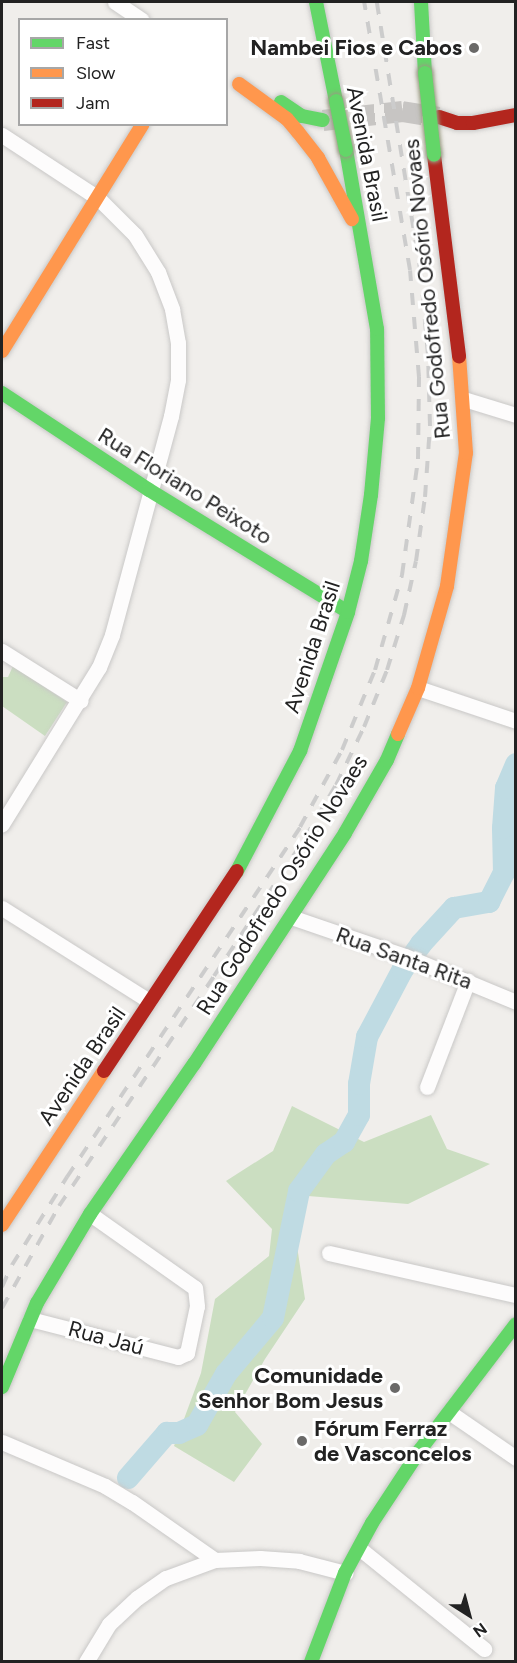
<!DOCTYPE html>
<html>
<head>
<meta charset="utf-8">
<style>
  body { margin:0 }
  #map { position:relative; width:517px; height:1663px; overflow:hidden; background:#f0eeeb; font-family:Figtree,sans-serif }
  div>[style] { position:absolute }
  .forest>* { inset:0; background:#cbdec1 }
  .river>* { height:22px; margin:-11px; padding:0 11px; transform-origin:11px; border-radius:11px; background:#bfdbe3 }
  .secondary-tunnel>* { height:21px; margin-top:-10.5px; transform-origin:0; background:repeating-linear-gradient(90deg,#c7c5c3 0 21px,transparent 0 31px) }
  .roads { filter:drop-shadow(0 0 2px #c9c8c7) drop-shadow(0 0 2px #c9c8c7) }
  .street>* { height:15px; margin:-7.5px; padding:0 7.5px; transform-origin:7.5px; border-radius:7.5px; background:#fdfcfc }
  .fast>* { height:14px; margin:-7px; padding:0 7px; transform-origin:7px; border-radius:7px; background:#63d668 }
  .slow>* { height:14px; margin:-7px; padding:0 7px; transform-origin:7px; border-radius:7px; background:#ff974d }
  .jam>* { height:14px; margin:-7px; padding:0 7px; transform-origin:7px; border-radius:7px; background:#b3261e }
  .rail>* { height:4px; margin-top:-2px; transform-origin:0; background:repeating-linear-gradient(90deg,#ccc 0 12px,transparent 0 24px) }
  .bridges { filter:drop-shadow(0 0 2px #999a82) drop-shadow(0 0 2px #999a82) }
  .fast-bridge>* { height:14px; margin:-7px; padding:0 7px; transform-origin:7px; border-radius:7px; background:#63d668 }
  .dots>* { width:16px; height:16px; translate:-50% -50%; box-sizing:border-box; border:3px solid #fff; border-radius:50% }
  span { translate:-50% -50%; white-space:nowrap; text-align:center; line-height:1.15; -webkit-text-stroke:6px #fff; paint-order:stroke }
  .poi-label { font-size:22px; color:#222; font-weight:700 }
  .right { translate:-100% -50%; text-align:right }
  .left { translate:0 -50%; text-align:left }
  .street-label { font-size:22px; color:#222 }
  .frame { position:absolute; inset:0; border:3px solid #222; pointer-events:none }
  .legend { position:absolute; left:18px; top:18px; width:210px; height:108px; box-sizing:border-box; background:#fff; border:2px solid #a7a7a7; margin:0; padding:8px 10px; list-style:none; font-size:18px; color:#222 }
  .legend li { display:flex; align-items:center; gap:12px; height:30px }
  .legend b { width:30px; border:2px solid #a7a7a7 }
  .north { position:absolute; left:439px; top:1585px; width:60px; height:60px; -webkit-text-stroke:4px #fff; paint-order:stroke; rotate:144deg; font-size:16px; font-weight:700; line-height:24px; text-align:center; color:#222 }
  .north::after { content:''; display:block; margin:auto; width:21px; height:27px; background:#222; clip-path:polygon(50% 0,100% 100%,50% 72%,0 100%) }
</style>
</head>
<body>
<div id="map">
  <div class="forest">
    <i style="clip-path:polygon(13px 666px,67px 702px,45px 736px,2px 706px,2px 677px,8px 677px)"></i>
    <i style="clip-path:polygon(292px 1106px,364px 1142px,431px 1115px,447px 1149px,490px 1164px,408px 1204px,308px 1196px,297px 1246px,305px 1299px,265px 1359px,235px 1412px,262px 1444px,234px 1482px,174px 1446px,201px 1373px,215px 1299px,269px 1256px,272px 1229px,226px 1181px,273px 1151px)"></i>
  </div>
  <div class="river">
    <i style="left:128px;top:1478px;width:60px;rotate:-49.1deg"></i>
    <i style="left:167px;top:1433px;width:12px"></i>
    <i style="left:179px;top:1433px;width:20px;rotate:-24deg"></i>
    <i style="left:197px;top:1425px;width:59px;rotate:-60.4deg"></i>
    <i style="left:226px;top:1374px;width:73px;rotate:-50deg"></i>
    <i style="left:273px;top:1318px;width:130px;rotate:-78.4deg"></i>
    <i style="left:299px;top:1191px;width:46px;rotate:-53.9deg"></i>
    <i style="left:326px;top:1154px;width:22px;rotate:-34deg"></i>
    <i style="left:344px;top:1142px;width:31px;rotate:-61deg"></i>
    <i style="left:359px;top:1115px;width:31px;rotate:-90deg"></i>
    <i style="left:359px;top:1084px;width:48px;rotate:-80.3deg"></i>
    <i style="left:367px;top:1037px;width:77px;rotate:-62.1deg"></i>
    <i style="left:403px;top:969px;width:31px;rotate:-54deg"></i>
    <i style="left:421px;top:944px;width:49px;rotate:-47.5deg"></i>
    <i style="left:454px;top:908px;width:36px;rotate:-10deg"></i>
    <i style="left:489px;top:902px;width:33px;rotate:-63deg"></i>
    <i style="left:504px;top:873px;width:45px;rotate:-91.3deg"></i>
    <i style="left:503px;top:828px;width:40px;rotate:-85.7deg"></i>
    <i style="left:506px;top:788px;width:26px;rotate:-67deg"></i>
  </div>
  <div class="secondary-tunnel">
    <i style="left:323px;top:120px;width:80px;rotate:-6.5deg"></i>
    <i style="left:402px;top:111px;width:37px;rotate:9deg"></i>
  </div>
  <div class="roads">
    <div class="street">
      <i style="left:115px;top:2px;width:32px;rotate:34deg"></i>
      <i style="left:2px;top:135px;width:115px;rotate:33.3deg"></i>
      <i style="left:98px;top:198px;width:52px;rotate:45deg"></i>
      <i style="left:135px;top:235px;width:44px;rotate:58.1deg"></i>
      <i style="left:158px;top:272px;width:40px;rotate:69deg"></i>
      <i style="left:172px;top:309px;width:35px;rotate:80deg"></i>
      <i style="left:178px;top:343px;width:37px;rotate:90deg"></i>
      <i style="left:178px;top:380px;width:37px;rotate:101deg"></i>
      <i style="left:171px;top:416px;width:227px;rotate:105.1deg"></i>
      <i style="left:112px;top:635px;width:35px;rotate:112deg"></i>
      <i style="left:99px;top:667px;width:185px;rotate:121.7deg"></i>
      <i style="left:464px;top:399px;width:54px;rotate:17.1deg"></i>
      <i style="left:2px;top:651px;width:93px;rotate:32.3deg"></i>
      <i style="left:418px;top:688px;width:103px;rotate:18.6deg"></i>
      <i style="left:2px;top:908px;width:174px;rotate:32.3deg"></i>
      <i style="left:291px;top:917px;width:120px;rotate:18.9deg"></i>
      <i style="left:405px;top:956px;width:120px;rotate:22.5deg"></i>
      <i style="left:427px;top:1087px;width:114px;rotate:-68.9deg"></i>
      <i style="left:329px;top:1253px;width:192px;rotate:12.7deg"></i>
      <i style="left:30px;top:1319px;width:153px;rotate:14.4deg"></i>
      <i style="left:178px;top:1357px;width:10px;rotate:-24deg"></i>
      <i style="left:187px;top:1353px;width:48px;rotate:-78deg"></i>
      <i style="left:197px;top:1306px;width:18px;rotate:-96deg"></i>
      <i style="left:195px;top:1288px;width:128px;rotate:-144.8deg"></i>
      <i style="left:449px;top:1412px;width:81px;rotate:34.5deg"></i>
      <i style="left:2px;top:1442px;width:112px;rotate:23.1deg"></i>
      <i style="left:105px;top:1486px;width:31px;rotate:31deg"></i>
      <i style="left:132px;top:1502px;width:101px;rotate:34.9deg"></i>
      <i style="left:215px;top:1560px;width:45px;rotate:-2.5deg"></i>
      <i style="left:260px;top:1558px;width:39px;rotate:4deg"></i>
      <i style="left:299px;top:1561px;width:48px;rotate:14.6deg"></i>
      <i style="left:359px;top:1548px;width:161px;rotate:38.9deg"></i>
      <i style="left:86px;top:1662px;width:44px;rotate:-58.8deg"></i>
      <i style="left:109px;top:1624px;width:38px;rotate:-43deg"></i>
      <i style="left:137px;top:1598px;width:35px;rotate:-35deg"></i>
      <i style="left:166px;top:1578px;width:52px;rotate:-20.2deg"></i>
    </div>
    <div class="fast">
      <i style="left:316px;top:2px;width:101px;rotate:78.6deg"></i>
      <i style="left:421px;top:2px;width:71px;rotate:86.8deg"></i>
      <i style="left:281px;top:102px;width:25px;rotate:34deg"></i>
      <i style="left:302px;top:116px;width:21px;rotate:11deg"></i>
      <i style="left:2px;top:393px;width:176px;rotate:33.4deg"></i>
      <i style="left:149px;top:490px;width:233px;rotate:31.5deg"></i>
      <i style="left:237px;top:871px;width:136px;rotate:-62.3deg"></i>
      <i style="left:300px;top:751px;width:147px;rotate:-70.9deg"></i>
      <i style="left:348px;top:612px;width:53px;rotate:-75.7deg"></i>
      <i style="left:361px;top:561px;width:67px;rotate:-81.4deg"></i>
      <i style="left:371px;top:495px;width:77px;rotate:-84.8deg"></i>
      <i style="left:378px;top:418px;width:89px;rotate:-90.6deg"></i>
      <i style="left:377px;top:329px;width:182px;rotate:-99.8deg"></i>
      <i style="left:2px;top:1387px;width:91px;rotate:-67.4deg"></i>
      <i style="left:37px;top:1303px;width:104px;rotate:-59.2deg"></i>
      <i style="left:90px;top:1214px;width:183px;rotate:-55.3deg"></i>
      <i style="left:194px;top:1064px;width:276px;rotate:-56.8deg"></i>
      <i style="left:345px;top:833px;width:84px;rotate:-60.1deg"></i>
      <i style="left:387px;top:760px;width:28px;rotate:-67deg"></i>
      <i style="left:311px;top:1662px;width:95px;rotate:-69.1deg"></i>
      <i style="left:345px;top:1573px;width:57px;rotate:-61.6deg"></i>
      <i style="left:372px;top:1523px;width:87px;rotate:-56.7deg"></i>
      <i style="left:420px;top:1450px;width:158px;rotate:-52.7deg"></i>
    </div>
    <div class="slow">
      <i style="left:239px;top:84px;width:59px;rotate:36.1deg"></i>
      <i style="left:287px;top:119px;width:17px;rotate:50deg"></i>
      <i style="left:298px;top:132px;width:33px;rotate:52deg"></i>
      <i style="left:318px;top:158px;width:70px;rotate:60.9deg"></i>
      <i style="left:2px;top:351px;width:267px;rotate:-58.2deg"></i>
      <i style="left:398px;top:734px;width:50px;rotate:-66.5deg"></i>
      <i style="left:418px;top:688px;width:106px;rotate:-74.1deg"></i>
      <i style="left:447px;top:586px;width:134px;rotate:-81.9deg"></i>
      <i style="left:466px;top:453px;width:97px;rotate:-94.1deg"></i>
      <i style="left:2px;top:1225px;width:185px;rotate:-56.5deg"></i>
    </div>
    <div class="jam">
      <i style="left:439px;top:117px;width:19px;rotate:18deg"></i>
      <i style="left:457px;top:123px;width:16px"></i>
      <i style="left:473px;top:123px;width:44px;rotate:-10.5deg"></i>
      <i style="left:434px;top:155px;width:203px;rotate:82.9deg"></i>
      <i style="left:104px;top:1071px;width:240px;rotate:-56.4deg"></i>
    </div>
  </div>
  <div class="rail">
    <i style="left:2px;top:1287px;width:24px;rotate:-66deg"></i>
    <i style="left:12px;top:1265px;width:104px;rotate:-58deg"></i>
    <i style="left:67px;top:1177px;width:420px;rotate:-56.3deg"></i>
    <i style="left:300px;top:827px;width:88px;rotate:-61.4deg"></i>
    <i style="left:342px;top:750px;width:87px;rotate:-67.6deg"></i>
    <i style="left:375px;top:670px;width:99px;rotate:-74.1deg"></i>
    <i style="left:402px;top:575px;width:117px;rotate:-82.1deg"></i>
    <i style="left:418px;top:459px;width:82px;rotate:-89.3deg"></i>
    <i style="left:419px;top:377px;width:107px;rotate:-94.8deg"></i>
    <i style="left:410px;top:270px;width:272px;rotate:-99.7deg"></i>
    <i style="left:2px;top:1308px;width:117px;rotate:-60.8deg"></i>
    <i style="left:59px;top:1206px;width:277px;rotate:-56deg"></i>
    <i style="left:214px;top:976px;width:165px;rotate:-56.6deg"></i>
    <i style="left:305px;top:838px;width:61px;rotate:-59.7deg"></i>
    <i style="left:336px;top:785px;width:64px;rotate:-64.2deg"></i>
    <i style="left:364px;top:727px;width:61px;rotate:-68deg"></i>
    <i style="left:387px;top:670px;width:58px;rotate:-72.8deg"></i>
    <i style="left:404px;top:615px;width:55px;rotate:-77.5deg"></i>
    <i style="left:416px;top:561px;width:65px;rotate:-82deg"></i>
    <i style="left:425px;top:497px;width:71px;rotate:-86deg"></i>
    <i style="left:430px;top:426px;width:71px;rotate:-91.6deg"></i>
    <i style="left:428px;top:355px;width:80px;rotate:-95deg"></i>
    <i style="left:421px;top:275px;width:277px;rotate:-99.2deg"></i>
  </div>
  <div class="bridges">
    <div class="fast-bridge">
      <i style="left:425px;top:73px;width:82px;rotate:83.7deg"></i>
      <i style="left:336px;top:101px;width:50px;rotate:78.5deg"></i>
    </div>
  </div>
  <div class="dots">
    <i style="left:474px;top:48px;background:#6a6968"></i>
    <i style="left:395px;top:1388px;background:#6a6968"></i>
    <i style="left:302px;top:1441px;background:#6a6968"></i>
  </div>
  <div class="poi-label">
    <span class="right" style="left:462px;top:48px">Nambei Fios e Cabos</span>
    <span class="right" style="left:383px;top:1388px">Comunidade<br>Senhor Bom Jesus</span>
    <span class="left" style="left:314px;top:1441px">Fórum Ferraz<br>de Vasconcelos</span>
  </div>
  <div class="street-label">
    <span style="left:367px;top:154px;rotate:79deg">Avenida Brasil</span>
    <span style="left:427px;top:289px;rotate:-96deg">Rua Godofredo Osório Novaes</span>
    <span style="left:185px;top:486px;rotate:32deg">Rua Floriano Peixoto</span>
    <span style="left:312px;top:647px;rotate:-72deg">Avenida Brasil</span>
    <span style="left:282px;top:885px;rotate:-58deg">Rua Godofredo Osório Novaes</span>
    <span style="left:404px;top:958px;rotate:20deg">Rua Santa Rita</span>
    <span style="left:82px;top:1066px;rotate:-56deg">Avenida Brasil</span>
    <span style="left:106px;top:1338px;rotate:15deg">Rua Jaú</span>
  </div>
  <div class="frame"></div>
  <ul class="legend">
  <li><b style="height:8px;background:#63d668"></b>Fast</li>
  <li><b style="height:8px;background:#ff974d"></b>Slow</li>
  <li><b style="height:8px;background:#b3261e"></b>Jam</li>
  </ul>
  <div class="north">N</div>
</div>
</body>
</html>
